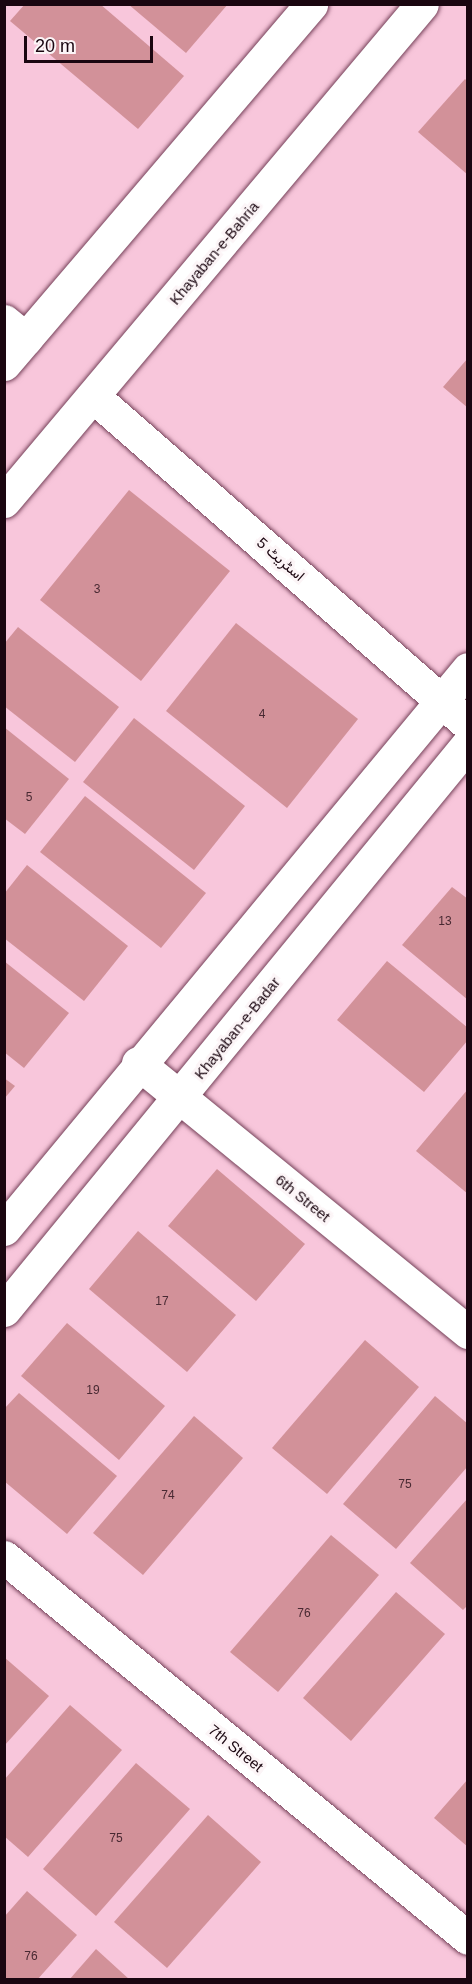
<!DOCTYPE html>
<html>
<head>
<meta charset="utf-8">
<style>
  body { margin:0 }
  #map { position:relative; width:472px; height:1984px; overflow:hidden; background:#f8c6db; font-family:Arial,Vazirmatn,sans-serif }
  div>[style] { position:absolute }
  .building>* { inset:0; background:#d29199 }
  .roads { filter:drop-shadow(0 0 2px #754159) drop-shadow(0 0 2px #754159) }
  .minor>* { height:33px; margin:-16.5px; padding:0 16.5px; transform-origin:16.5px; border-radius:16.5px; background:#fff }
  .secondary>* { height:33px; margin:-16.5px; padding:0 16.5px; transform-origin:16.5px; border-radius:16.5px; background:#fff }
  span { translate:-50% -50%; white-space:nowrap; text-align:center; line-height:1.15; -webkit-text-stroke:6px #fcf5f7; paint-order:stroke }
  .number-label { font-size:12px; color:#482932 }
  .number-label span { -webkit-text-stroke-width:0 }
  .street-label { font-size:15px; color:#1a0610 }
  .frame { position:absolute; inset:0; border:6px solid #1a0610; pointer-events:none }
  .scale { position:absolute; left:24px; top:36px; width:129px; height:27px; box-sizing:border-box; border:3px solid #1a0610; border-top:0; padding-left:8px; font-size:18px; line-height:21px; white-space:nowrap; color:#1a0610; -webkit-text-stroke:4px #fcf5f7; paint-order:stroke }
</style>
</head>
<body>
<div id="map">
  <div class="building">
    <i style="clip-path:polygon(25px 4px,100px 4px,184px 76px,138px 129px,10px 21px)"></i>
    <i style="clip-path:polygon(128px 4px,228px 4px,186px 53px)"></i>
    <i style="clip-path:polygon(465px 79px,468px 82px,468px 175px,418px 132px)"></i>
    <i style="clip-path:polygon(468px 358px,468px 408px,443px 387px)"></i>
    <i style="clip-path:polygon(129px 490px,230px 571px,141px 681px,40px 600px)"></i>
    <i style="clip-path:polygon(236px 623px,358px 719px,287px 808px,166px 711px)"></i>
    <i style="clip-path:polygon(18px 627px,119px 707px,75px 762px,4px 706px,4px 644px)"></i>
    <i style="clip-path:polygon(134px 718px,245px 806px,194px 870px,83px 782px)"></i>
    <i style="clip-path:polygon(4px 727px,69px 779px,25px 834px,4px 818px)"></i>
    <i style="clip-path:polygon(85px 796px,206px 893px,161px 948px,40px 852px)"></i>
    <i style="clip-path:polygon(27px 865px,128px 946px,84px 1001px,4px 938px,4px 894px)"></i>
    <i style="clip-path:polygon(452px 887px,468px 899px,468px 1000px,402px 945px)"></i>
    <i style="clip-path:polygon(4px 961px,69px 1013px,24px 1068px,4px 1052px)"></i>
    <i style="clip-path:polygon(387px 961px,468px 1028px,468px 1040px,424px 1092px,337px 1020px)"></i>
    <i style="clip-path:polygon(4px 1078px,15px 1086px,4px 1099px)"></i>
    <i style="clip-path:polygon(468px 1089px,468px 1194px,416px 1151px)"></i>
    <i style="clip-path:polygon(217px 1169px,305px 1244px,256px 1301px,168px 1226px)"></i>
    <i style="clip-path:polygon(138px 1231px,236px 1315px,187px 1372px,89px 1289px)"></i>
    <i style="clip-path:polygon(67px 1323px,165px 1406px,119px 1460px,21px 1376px)"></i>
    <i style="clip-path:polygon(365px 1340px,419px 1387px,327px 1494px,272px 1448px)"></i>
    <i style="clip-path:polygon(19px 1393px,117px 1476px,67px 1534px,4px 1481px,4px 1409px)"></i>
    <i style="clip-path:polygon(435px 1396px,468px 1424px,468px 1466px,396px 1549px,343px 1504px)"></i>
    <i style="clip-path:polygon(194px 1416px,243px 1458px,143px 1575px,93px 1533px)"></i>
    <i style="clip-path:polygon(468px 1498px,468px 1605px,463px 1610px,410px 1563px)"></i>
    <i style="clip-path:polygon(331px 1535px,379px 1575px,278px 1692px,230px 1652px)"></i>
    <i style="clip-path:polygon(396px 1592px,445px 1634px,351px 1741px,303px 1698px)"></i>
    <i style="clip-path:polygon(4px 1657px,49px 1696px,4px 1746px)"></i>
    <i style="clip-path:polygon(70px 1705px,122px 1750px,28px 1857px,4px 1836px,4px 1780px)"></i>
    <i style="clip-path:polygon(136px 1763px,190px 1809px,96px 1916px,43px 1869px)"></i>
    <i style="clip-path:polygon(468px 1779px,468px 1847px,434px 1818px)"></i>
    <i style="clip-path:polygon(208px 1815px,261px 1862px,167px 1968px,114px 1922px)"></i>
    <i style="clip-path:polygon(27px 1891px,77px 1935px,37px 1980px,4px 1980px,4px 1917px)"></i>
    <i style="clip-path:polygon(96px 1949px,130px 1980px,69px 1980px)"></i>
  </div>
  <div class="roads">
    <div class="minor">
      <i style="left:4px;top:321px;width:28px;rotate:39deg"></i>
      <i style="left:93px;top:396px;width:498px;rotate:41.2deg"></i>
      <i style="left:138px;top:1063px;width:426px;rotate:39.2deg"></i>
      <i style="left:4px;top:1557px;width:600px;rotate:39.39deg"></i>
    </div>
    <div class="secondary">
      <i style="left:4px;top:364px;width:473px;rotate:-49.5deg"></i>
      <i style="left:4px;top:501px;width:649px;rotate:-49.93deg"></i>
      <i style="left:4px;top:1229px;width:727px;rotate:-50.36deg"></i>
      <i style="left:4px;top:1310px;width:732px;rotate:-50.66deg"></i>
    </div>
  </div>
  <div class="number-label">
    <span style="left:97px;top:590px">3</span>
    <span style="left:262px;top:715px">4</span>
    <span style="left:29px;top:798px">5</span>
    <span style="left:445px;top:922px">13</span>
    <span style="left:162px;top:1302px">17</span>
    <span style="left:93px;top:1391px">19</span>
    <span style="left:405px;top:1485px">75</span>
    <span style="left:168px;top:1496px">74</span>
    <span style="left:304px;top:1614px">76</span>
    <span style="left:116px;top:1839px">75</span>
    <span style="left:31px;top:1957px">76</span>
  </div>
  <div class="street-label">
    <span style="left:214px;top:253px;rotate:-50deg">Khayaban-e-Bahria</span>
    <span style="left:281px;top:559px;rotate:41deg">اسٹریٹ 5</span>
    <span style="left:237px;top:1028px;rotate:-51deg">Khayaban-e-Badar</span>
    <span style="left:303px;top:1198px;rotate:39deg">6th Street</span>
    <span style="left:236px;top:1748px;rotate:39deg">7th Street</span>
  </div>
  <div class="frame"></div>
  <div class="scale">20 m</div>
</div>
</body>
</html>
